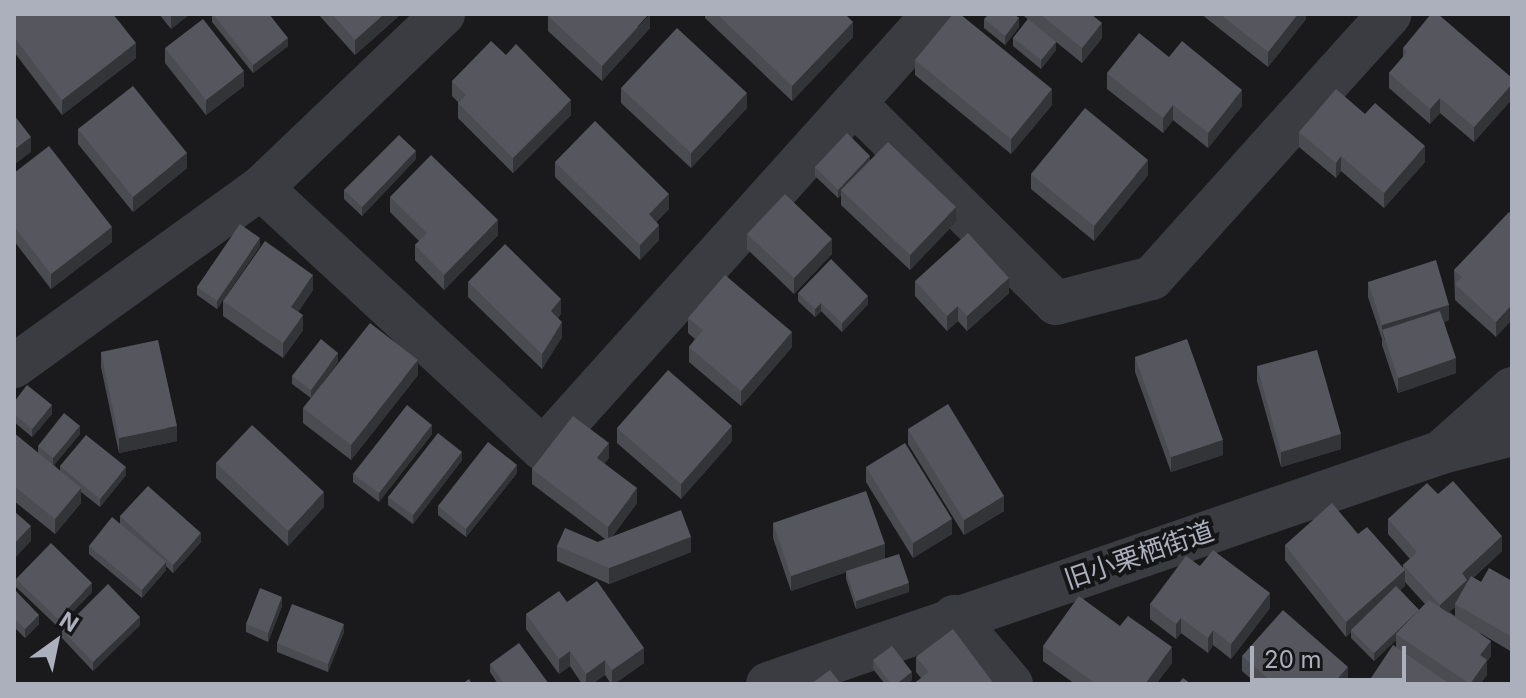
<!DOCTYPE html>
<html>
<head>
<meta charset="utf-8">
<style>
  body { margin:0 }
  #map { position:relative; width:1526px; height:698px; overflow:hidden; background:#1a1a1d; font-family:Inter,"Noto Sans JP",sans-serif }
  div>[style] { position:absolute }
  .street>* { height:44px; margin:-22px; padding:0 22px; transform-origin:22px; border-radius:22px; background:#3b3c42 }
  .wall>* { inset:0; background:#4b4c52 }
  .shaded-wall>* { inset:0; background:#333438 }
  .building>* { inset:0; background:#56575e }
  span { translate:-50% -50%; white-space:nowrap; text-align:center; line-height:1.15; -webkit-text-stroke:8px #151518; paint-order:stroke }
  .street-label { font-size:26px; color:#acb0bd }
  .frame { position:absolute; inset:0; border:16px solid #acb0bd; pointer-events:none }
  .north { position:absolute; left:16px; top:602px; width:80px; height:80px; -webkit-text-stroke:6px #151518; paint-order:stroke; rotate:33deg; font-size:22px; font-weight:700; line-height:32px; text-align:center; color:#acb0bd }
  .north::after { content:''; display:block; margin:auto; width:28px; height:36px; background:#acb0bd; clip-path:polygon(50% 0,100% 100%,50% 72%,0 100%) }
  .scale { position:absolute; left:1250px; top:646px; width:156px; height:36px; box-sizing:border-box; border:4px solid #acb0bd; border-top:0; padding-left:10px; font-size:24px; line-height:28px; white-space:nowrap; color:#acb0bd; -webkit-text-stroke:6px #151518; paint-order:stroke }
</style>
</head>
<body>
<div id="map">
  <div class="street">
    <i style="left:854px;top:103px;width:284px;rotate:44.7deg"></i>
    <i style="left:1056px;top:303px;width:99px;rotate:-14.6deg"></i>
    <i style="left:1152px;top:278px;width:355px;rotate:-48deg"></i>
    <i style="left:261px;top:188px;width:384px;rotate:42.8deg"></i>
    <i style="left:543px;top:449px;width:585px;rotate:-48.05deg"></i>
    <i style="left:14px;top:366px;width:304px;rotate:-35.8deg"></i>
    <i style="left:261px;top:188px;width:252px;rotate:-43.7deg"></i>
    <i style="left:1445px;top:449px;width:90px;rotate:-41.8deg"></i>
    <i style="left:954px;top:617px;width:88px;rotate:49.6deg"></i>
    <i style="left:768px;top:684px;width:713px;rotate:-18.99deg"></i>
    <i style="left:1442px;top:452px;width:72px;rotate:-14.4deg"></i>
  </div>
  <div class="wall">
    <i style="clip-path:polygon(14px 14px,136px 58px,62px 115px,14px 52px)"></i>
    <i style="clip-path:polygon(159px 14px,190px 14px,171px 29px)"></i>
    <i style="clip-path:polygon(212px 14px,288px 46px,253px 73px,212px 22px)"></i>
    <i style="clip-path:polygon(318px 14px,401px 14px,355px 55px)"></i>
    <i style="clip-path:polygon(705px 14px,845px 14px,853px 37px,792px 101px,705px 18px)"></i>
    <i style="clip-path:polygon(1021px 14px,1091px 14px,1102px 38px,1082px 63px,1056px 42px,1056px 50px,1041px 69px,1013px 46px,1013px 38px,1028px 19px)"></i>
    <i style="clip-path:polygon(1201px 14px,1306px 14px,1306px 19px,1268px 67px)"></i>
    <i style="clip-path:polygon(548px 16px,650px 28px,602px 81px,548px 31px)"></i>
    <i style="clip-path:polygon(984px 19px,1019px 27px,1005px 45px,984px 28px)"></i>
    <i style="clip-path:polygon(165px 48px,244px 86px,206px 115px,165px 63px)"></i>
    <i style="clip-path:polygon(1403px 48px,1512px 78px,1512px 99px,1474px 142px,1440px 113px,1430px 124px,1389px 88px,1389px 73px,1403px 58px)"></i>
    <i style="clip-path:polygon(506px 55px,571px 115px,513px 173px,458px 118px,458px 102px,452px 96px,452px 81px)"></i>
    <i style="clip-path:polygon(1169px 57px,1242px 106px,1208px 148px,1173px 120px,1163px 133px,1107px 89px,1107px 73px)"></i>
    <i style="clip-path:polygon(915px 60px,1052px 105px,1011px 154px,915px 75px)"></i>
    <i style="clip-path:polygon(621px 88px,747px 108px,691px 168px,621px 103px)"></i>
    <i style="clip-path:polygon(1365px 114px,1425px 162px,1384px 208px,1341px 171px,1336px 178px,1299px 147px,1299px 132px)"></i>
    <i style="clip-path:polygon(78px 129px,187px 168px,133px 212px,78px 144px)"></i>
    <i style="clip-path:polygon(416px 159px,362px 216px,344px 199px,344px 190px)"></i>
    <i style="clip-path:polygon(870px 160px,956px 222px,910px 270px,841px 205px,841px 195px,838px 198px,815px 176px,815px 167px)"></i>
    <i style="clip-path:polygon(555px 162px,669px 209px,656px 222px,659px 240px,640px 260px,555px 177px)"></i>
    <i style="clip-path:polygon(14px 173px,112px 242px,51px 289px,14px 241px)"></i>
    <i style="clip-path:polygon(1031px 174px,1148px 175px,1094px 241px,1031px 189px)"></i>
    <i style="clip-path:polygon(390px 197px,498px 235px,444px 290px,415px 260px,415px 245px,419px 241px,390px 212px)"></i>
    <i style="clip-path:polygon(1512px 214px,1496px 337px,1455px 300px,1454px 270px)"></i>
    <i style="clip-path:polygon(747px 234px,832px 254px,794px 294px,747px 249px)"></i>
    <i style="clip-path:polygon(260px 246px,217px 309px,197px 295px,197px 287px)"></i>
    <i style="clip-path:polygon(915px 281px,1009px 293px,967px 331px,958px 321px,947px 331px,915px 296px)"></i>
    <i style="clip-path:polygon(468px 282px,561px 314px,558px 318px,562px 337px,542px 369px,468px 297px)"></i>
    <i style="clip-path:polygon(1368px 282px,1449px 320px,1444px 322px,1456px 373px,1398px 393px,1382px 345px,1382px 339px,1368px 297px)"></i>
    <i style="clip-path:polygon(313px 290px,298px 312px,303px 330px,283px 358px,223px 316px,223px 301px)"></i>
    <i style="clip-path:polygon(798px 293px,868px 304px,842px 332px,821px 311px,815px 317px,798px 301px)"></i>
    <i style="clip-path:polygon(688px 318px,792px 347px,741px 406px,689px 362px,689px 347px,695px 339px,688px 333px)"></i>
    <i style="clip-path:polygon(101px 352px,177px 441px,119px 453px,101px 367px)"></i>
    <i style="clip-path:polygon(1135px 357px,1223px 455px,1171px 472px,1135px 372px)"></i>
    <i style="clip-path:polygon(338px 362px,311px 398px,292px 384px,292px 376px)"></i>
    <i style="clip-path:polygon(1257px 366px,1341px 449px,1281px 467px,1257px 381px)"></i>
    <i style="clip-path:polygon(418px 375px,351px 460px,303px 423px,303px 408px)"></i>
    <i style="clip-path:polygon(14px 402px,52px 414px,32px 437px,14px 422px)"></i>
    <i style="clip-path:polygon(617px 428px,732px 441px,681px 499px,617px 443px)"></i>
    <i style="clip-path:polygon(908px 429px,1004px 511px,964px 535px,908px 444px)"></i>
    <i style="clip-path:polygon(14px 433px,38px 453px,38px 446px,80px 434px,54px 465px,60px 471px,60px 466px,126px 475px,100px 507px,81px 492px,81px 503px,55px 534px,14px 501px)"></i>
    <i style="clip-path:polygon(432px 434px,379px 502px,353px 482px,353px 474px)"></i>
    <i style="clip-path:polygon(609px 458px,604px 463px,637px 503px,612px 537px,691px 552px,609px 584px,557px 561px,557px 546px,598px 542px,605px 539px,532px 484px,532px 469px)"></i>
    <i style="clip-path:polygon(462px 460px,413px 524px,388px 505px,388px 497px)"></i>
    <i style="clip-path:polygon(216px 463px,324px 507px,288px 546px,216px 478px)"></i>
    <i style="clip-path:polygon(866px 467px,952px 534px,913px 558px,866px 482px)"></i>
    <i style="clip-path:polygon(517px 473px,466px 537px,438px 515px,438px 506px)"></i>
    <i style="clip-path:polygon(evenodd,1438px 494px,1502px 551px,1473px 578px,1481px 582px,1512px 581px,1512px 652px,1480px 633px,1491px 656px,1487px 661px,1487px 675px,1480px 684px,1367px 684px,1396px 647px,1396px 640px,1374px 661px,1351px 638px,1351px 632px,1346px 637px,1285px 560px,1285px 545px,1358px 534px,1403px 568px,1403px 565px,1410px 559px,1388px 534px,1388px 519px,1438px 494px,1405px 582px,1425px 604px,1419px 610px,1400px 590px,1405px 586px,1405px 582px,1438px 494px,1455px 607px,1455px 616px,1449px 612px,1455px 607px)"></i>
    <i style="clip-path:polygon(120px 516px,201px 542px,173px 573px,166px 566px,166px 570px,142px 598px,89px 554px,89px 546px,120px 524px)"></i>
    <i style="clip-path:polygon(773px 523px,885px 558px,909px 592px,856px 609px,846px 579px,846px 572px,791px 591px,773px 538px)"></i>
    <i style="clip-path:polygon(1200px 566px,1270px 608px,1231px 659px,1213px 645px,1208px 653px,1181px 633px,1176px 639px,1150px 619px,1150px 604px)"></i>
    <i style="clip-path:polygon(16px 579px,92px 592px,58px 627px,16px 587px)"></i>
    <i style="clip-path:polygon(14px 589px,39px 624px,25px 638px,14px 627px)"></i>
    <i style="clip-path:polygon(567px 602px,644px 663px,614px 684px,611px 684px,605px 675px,592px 684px,582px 684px,570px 666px,559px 674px,526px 629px,526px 614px)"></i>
    <i style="clip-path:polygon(282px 606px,268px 642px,246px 632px,246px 624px)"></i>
    <i style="clip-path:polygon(140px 625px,93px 671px,62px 638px,62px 630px)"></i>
    <i style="clip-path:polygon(344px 632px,328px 672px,277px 652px,277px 643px)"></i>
    <i style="clip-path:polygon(1043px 646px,1172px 663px,1156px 684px,1075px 684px,1043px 661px)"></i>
    <i style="clip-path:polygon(1242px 656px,1348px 682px,1347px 684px,1257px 684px,1242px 671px)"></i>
    <i style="clip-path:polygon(916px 657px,994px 684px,921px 678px,916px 672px)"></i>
    <i style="clip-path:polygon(873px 660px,912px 680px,907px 684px,885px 684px,873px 669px)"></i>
    <i style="clip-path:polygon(490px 664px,549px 684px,498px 684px,490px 672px)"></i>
  </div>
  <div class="shaded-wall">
    <i style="clip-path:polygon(171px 14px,190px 14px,171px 29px)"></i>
    <i style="clip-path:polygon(384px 14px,401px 14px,355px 55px,355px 40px)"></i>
    <i style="clip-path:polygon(650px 14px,650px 28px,602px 81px,602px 66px)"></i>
    <i style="clip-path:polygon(1298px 14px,1306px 14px,1306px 19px,1268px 67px,1268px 52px)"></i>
    <i style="clip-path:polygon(1019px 18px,1019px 27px,1005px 45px,1005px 36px)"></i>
    <i style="clip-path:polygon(853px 22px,853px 37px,792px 101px,792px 86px)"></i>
    <i style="clip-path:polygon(1102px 23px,1102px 38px,1082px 63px,1082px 48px)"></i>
    <i style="clip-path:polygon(288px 38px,288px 46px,253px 73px,253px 65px)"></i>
    <i style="clip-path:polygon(1056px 42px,1056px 50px,1041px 69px,1041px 60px)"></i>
    <i style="clip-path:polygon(136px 43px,136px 58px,62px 115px,62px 100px)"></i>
    <i style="clip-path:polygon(244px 71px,244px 86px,206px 115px,206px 100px)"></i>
    <i style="clip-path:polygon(1512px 84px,1512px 99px,1474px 142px,1474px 127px)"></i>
    <i style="clip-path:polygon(1052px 89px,1052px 105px,1011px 154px,1011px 139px)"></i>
    <i style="clip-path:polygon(1242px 90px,1242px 106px,1208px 148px,1208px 133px)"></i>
    <i style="clip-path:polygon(747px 93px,747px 108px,691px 168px,691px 153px)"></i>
    <i style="clip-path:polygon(1440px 98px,1440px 113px,1430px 124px,1430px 109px)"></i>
    <i style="clip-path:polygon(571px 100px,571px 115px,513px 173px,513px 158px)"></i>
    <i style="clip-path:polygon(1173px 105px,1173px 120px,1163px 133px,1163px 118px)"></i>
    <i style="clip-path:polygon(31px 137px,31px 152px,14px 165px,14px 150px)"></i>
    <i style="clip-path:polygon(1425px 146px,1425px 162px,1384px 208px,1384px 193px)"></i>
    <i style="clip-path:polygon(416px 151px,416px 159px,362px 216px,362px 207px)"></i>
    <i style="clip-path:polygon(187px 153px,187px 168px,133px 212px,133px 197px)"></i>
    <i style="clip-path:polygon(870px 156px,870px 164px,841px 190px,841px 195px,838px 198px,838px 190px)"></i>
    <i style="clip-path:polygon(1341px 156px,1341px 171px,1336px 178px,1336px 163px)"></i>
    <i style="clip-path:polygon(1148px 160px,1148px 175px,1094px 241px,1094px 226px)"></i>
    <i style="clip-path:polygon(669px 194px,669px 209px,649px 229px,649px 214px)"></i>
    <i style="clip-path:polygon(956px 207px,956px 222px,910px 270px,910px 255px)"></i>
    <i style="clip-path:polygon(498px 220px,498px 235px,444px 290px,444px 275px)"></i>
    <i style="clip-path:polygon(659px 225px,659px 240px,640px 260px,640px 245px)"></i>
    <i style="clip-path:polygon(112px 227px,112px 242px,51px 289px,51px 274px)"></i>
    <i style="clip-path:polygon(260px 238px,260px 246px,217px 309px,217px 301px)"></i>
    <i style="clip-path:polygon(832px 239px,832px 254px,794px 294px,794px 278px)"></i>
    <i style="clip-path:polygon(313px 275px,313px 290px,291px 322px,291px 307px)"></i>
    <i style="clip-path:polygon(1009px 278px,1009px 293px,967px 331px,967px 316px)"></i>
    <i style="clip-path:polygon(868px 296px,868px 304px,842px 332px,842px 323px)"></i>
    <i style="clip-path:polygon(561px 299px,561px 314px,551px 326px,551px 311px)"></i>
    <i style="clip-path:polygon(821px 303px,821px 311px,815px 317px,815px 309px)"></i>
    <i style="clip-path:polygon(1449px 305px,1449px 320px,1385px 340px,1382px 332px,1382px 325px)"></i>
    <i style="clip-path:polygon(1512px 305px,1512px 320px,1496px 337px,1496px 322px)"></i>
    <i style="clip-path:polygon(958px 306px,958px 321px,947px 331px,947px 316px)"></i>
    <i style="clip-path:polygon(303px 315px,303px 330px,283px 358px,283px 343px)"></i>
    <i style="clip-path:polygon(562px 322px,562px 337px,542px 369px,542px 354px)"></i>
    <i style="clip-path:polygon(792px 332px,792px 347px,741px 406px,741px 391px)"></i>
    <i style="clip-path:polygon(338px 353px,338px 362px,311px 398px,311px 390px)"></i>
    <i style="clip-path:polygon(1456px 358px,1456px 373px,1398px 393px,1398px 378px)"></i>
    <i style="clip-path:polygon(418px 360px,418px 375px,351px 460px,351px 445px)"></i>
    <i style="clip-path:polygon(52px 405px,52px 414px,32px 437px,32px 429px)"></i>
    <i style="clip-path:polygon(432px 425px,432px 434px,379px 502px,379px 493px)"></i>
    <i style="clip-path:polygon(80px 426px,80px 434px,53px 466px,53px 458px)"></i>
    <i style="clip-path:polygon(177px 426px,177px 441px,119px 453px,119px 438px)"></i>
    <i style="clip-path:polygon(732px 426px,732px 441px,681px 499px,681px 484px)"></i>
    <i style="clip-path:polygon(1341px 434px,1341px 449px,1281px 467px,1281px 452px)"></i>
    <i style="clip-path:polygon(1223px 440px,1223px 455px,1171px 472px,1171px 457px)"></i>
    <i style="clip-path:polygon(609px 443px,609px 458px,597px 473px,597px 458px)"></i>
    <i style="clip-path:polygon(462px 452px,462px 460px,413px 524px,413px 515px)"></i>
    <i style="clip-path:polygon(517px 465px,517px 473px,466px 537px,466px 529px)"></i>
    <i style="clip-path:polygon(126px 467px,126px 475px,100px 507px,100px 499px)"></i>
    <i style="clip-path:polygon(81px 488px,81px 503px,55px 534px,55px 519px)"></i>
    <i style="clip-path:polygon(637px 488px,637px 503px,608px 542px,608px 527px)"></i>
    <i style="clip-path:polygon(324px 492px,324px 507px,288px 546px,288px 531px)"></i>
    <i style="clip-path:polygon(1004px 496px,1004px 511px,964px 535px,964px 520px)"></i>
    <i style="clip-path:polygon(952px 519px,952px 534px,913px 558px,913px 543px)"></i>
    <i style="clip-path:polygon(31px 526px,31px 541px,14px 559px,14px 544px)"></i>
    <i style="clip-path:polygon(201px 533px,201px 542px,173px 573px,173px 565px)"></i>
    <i style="clip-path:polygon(1502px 536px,1502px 551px,1467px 583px,1455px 604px,1455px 607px,1440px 621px,1440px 605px,1462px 573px)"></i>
    <i style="clip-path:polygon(691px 537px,691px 552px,609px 584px,609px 568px)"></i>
    <i style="clip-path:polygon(885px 544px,885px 559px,791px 591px,791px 576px)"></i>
    <i style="clip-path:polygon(166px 562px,166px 570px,142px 598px,142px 590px)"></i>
    <i style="clip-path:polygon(1405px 570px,1405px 586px,1353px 631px,1351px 630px,1351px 632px,1346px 637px,1346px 622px)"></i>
    <i style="clip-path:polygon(92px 583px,92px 592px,58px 627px,58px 619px)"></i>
    <i style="clip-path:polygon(909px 583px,909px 592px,856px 609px,856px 601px)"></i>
    <i style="clip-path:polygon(1270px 593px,1270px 608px,1231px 659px,1231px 644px)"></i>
    <i style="clip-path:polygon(282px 597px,282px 606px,268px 642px,268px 633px)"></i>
    <i style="clip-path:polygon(1419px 610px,1396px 634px,1396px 640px,1374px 661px,1374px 653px)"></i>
    <i style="clip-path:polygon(39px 615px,39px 624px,25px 638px,25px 629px)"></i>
    <i style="clip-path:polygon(140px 617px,140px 625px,93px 671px,93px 662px)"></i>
    <i style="clip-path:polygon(1181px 618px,1181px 633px,1176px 639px,1176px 624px)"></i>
    <i style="clip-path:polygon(344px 624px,344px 632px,328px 672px,328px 664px)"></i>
    <i style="clip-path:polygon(1213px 630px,1213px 645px,1208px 653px,1208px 638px)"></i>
    <i style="clip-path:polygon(1491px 641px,1491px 656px,1487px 661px,1487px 675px,1480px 684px,1470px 684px,1480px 655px)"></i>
    <i style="clip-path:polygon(1172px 647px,1172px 663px,1156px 684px,1145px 684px)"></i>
    <i style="clip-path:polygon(644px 648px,644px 663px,614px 684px,612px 684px,612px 670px)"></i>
    <i style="clip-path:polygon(570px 651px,570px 666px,559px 674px,559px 659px)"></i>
    <i style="clip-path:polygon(605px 660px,605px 675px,592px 684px,586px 684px,586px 674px)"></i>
    <i style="clip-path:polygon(1348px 667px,1348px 682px,1347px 684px,1333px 684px)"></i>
    <i style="clip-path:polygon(912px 672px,912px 680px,907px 684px,896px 684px)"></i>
  </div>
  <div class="building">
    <i style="clip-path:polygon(14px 14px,113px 14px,136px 43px,62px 100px,14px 37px)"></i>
    <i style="clip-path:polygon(213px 14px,269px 14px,288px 38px,253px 65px)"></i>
    <i style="clip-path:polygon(332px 14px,384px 14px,355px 40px)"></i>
    <i style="clip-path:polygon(550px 14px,649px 14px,602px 66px,548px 16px)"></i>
    <i style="clip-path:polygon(717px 14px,845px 14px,853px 22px,792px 86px)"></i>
    <i style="clip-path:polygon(953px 14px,960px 14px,1052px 89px,1011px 139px,915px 60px)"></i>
    <i style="clip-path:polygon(989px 14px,1014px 14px,1019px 18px,1005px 36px,984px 19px)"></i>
    <i style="clip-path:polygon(1040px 14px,1091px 14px,1102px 23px,1082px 48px)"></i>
    <i style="clip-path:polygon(1220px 14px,1298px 14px,1268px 52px)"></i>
    <i style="clip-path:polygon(1431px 14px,1438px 14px,1512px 78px,1512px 84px,1474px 127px,1440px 98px,1430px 109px,1389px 73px,1407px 52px,1403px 48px)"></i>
    <i style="clip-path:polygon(203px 19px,244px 71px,206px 100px,165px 48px)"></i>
    <i style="clip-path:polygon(1028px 19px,1056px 42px,1041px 60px,1013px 38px)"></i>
    <i style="clip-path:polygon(677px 28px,747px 93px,691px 153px,621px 88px)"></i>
    <i style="clip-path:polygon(1139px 33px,1169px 57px,1182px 41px,1242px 90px,1208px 133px,1173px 105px,1163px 118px,1107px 73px)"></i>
    <i style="clip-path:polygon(491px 41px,506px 55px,516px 44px,571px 100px,513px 158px,458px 103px,466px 95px,452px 81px)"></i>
    <i style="clip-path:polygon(133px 86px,187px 153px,133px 197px,78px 129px)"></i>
    <i style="clip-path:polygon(1336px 89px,1365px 114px,1375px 103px,1425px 146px,1384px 193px,1341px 156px,1336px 163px,1299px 132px)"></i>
    <i style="clip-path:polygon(1085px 108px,1148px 160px,1094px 226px,1031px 174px)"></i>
    <i style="clip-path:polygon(14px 115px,31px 137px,14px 150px)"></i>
    <i style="clip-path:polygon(595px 121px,669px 194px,649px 214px,659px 225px,640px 245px,555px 162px)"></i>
    <i style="clip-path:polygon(847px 133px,870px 156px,838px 190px,815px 167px)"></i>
    <i style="clip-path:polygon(399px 135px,416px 151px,362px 207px,344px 190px)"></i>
    <i style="clip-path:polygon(888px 142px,956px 207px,910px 255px,841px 190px)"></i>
    <i style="clip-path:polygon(49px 146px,112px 227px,51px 274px,14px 226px,14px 173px)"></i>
    <i style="clip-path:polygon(431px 155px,498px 220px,444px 275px,415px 245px,427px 233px,390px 197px)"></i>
    <i style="clip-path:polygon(785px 194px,832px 239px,794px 278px,747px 234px)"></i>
    <i style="clip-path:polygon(1509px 212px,1512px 214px,1512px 305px,1496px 322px,1455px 284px,1462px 277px,1454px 270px)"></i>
    <i style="clip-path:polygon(240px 224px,260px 238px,217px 301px,197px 287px)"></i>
    <i style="clip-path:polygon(968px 233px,1009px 278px,967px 316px,958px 306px,947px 316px,915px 281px)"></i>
    <i style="clip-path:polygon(265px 241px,313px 275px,291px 307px,303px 315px,283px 343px,223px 301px)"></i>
    <i style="clip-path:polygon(505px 244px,561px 299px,551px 311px,562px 322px,542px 354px,468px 282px)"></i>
    <i style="clip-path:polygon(831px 259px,868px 296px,842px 323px,821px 303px,815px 309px,798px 293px)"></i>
    <i style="clip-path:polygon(1436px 260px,1449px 305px,1382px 325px,1368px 282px)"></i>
    <i style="clip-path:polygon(725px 275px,792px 332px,741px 391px,689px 347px,703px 330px,688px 318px)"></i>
    <i style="clip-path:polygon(1440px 311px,1456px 358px,1398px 378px,1382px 330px)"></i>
    <i style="clip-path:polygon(370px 323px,418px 360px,351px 445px,303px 408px)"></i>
    <i style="clip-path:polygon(321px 339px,338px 353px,311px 390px,292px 376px)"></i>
    <i style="clip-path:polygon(1187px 339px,1223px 440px,1171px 457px,1135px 357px)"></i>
    <i style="clip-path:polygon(158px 340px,177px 426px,119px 438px,101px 352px)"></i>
    <i style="clip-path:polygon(1317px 350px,1341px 434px,1281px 452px,1257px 366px)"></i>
    <i style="clip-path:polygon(668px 370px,732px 426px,681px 484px,617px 428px)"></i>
    <i style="clip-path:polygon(27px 385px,52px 405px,32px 429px,14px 414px,14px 402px)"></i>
    <i style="clip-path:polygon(948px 404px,1004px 496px,964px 520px,908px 429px)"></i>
    <i style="clip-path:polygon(407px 405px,432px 425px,379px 493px,353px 474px)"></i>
    <i style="clip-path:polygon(64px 413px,80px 426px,53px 458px,38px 446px)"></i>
    <i style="clip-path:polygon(573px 416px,609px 443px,597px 458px,637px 488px,608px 527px,532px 469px)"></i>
    <i style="clip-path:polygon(252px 425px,324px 492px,288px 531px,216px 463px)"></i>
    <i style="clip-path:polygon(14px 433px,81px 488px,55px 519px,14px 486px)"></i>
    <i style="clip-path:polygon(438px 433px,462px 452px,413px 515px,388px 497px)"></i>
    <i style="clip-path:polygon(86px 435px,126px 467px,100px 499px,60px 466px)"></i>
    <i style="clip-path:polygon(488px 442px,517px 465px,466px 529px,438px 506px)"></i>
    <i style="clip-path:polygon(905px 443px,952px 519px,913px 543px,866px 467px)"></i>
    <i style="clip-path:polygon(1453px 481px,1502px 536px,1462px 573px,1467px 580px,1440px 605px,1403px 565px,1417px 552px,1388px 519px,1427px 483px,1438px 494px)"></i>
    <i style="clip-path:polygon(148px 486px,201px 533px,173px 565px,120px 516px)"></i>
    <i style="clip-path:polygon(866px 491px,885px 544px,791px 576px,773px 523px)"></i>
    <i style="clip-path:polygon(1332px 503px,1358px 534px,1367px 527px,1405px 570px,1346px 622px,1285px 545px)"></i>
    <i style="clip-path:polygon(681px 510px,691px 537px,609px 568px,557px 546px,565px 528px,598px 542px)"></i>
    <i style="clip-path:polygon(14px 511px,31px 526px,14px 544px)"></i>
    <i style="clip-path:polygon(112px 517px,166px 562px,142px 590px,89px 546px)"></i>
    <i style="clip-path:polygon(51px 543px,92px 583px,58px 619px,16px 579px)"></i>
    <i style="clip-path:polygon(1213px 550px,1270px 593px,1231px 644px,1213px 630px,1208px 638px,1181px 618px,1176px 624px,1150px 604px,1186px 556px,1200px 566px)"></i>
    <i style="clip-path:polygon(899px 554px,909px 583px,856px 601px,846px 571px)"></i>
    <i style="clip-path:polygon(1489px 568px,1512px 581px,1512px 637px,1455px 604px,1471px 576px,1481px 582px)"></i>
    <i style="clip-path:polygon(597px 581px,644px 648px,612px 670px,605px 660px,586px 674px,570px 651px,559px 659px,526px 614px,559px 591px,567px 602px)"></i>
    <i style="clip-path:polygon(108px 584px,140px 617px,93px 662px,62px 630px)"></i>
    <i style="clip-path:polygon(1396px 586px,1419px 610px,1374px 653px,1351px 630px)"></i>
    <i style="clip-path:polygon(260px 588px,282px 597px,268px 633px,246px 624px)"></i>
    <i style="clip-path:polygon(14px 589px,39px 615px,25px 629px,14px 618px)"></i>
    <i style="clip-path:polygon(1079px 596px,1120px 626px,1128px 616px,1172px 647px,1145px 684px,1096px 684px,1043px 646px)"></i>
    <i style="clip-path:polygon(1429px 600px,1491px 641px,1480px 655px,1487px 660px,1470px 684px,1396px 634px)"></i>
    <i style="clip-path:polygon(292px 604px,344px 624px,328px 664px,277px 643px)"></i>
    <i style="clip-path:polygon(1283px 610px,1348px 667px,1333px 684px,1274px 684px,1242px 656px)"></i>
    <i style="clip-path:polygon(953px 629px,994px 684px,913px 684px,929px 672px,916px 657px)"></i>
    <i style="clip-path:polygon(519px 643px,549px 684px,504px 684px,490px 664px)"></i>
    <i style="clip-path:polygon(1393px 645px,1450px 684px,1367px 684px)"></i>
    <i style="clip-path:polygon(892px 646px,912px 672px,896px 684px,891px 684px,873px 660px)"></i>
    <i style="clip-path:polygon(830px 670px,841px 684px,811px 684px)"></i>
    <i style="clip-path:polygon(1183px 678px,1191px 684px,1178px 684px)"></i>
    <i style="clip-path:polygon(469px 679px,472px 684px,462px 684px)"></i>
  </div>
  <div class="street-label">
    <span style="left:1139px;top:555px;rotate:-19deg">旧小栗栖街道</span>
  </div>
  <div class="frame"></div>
  <div class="north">N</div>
  <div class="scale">20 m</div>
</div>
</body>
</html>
